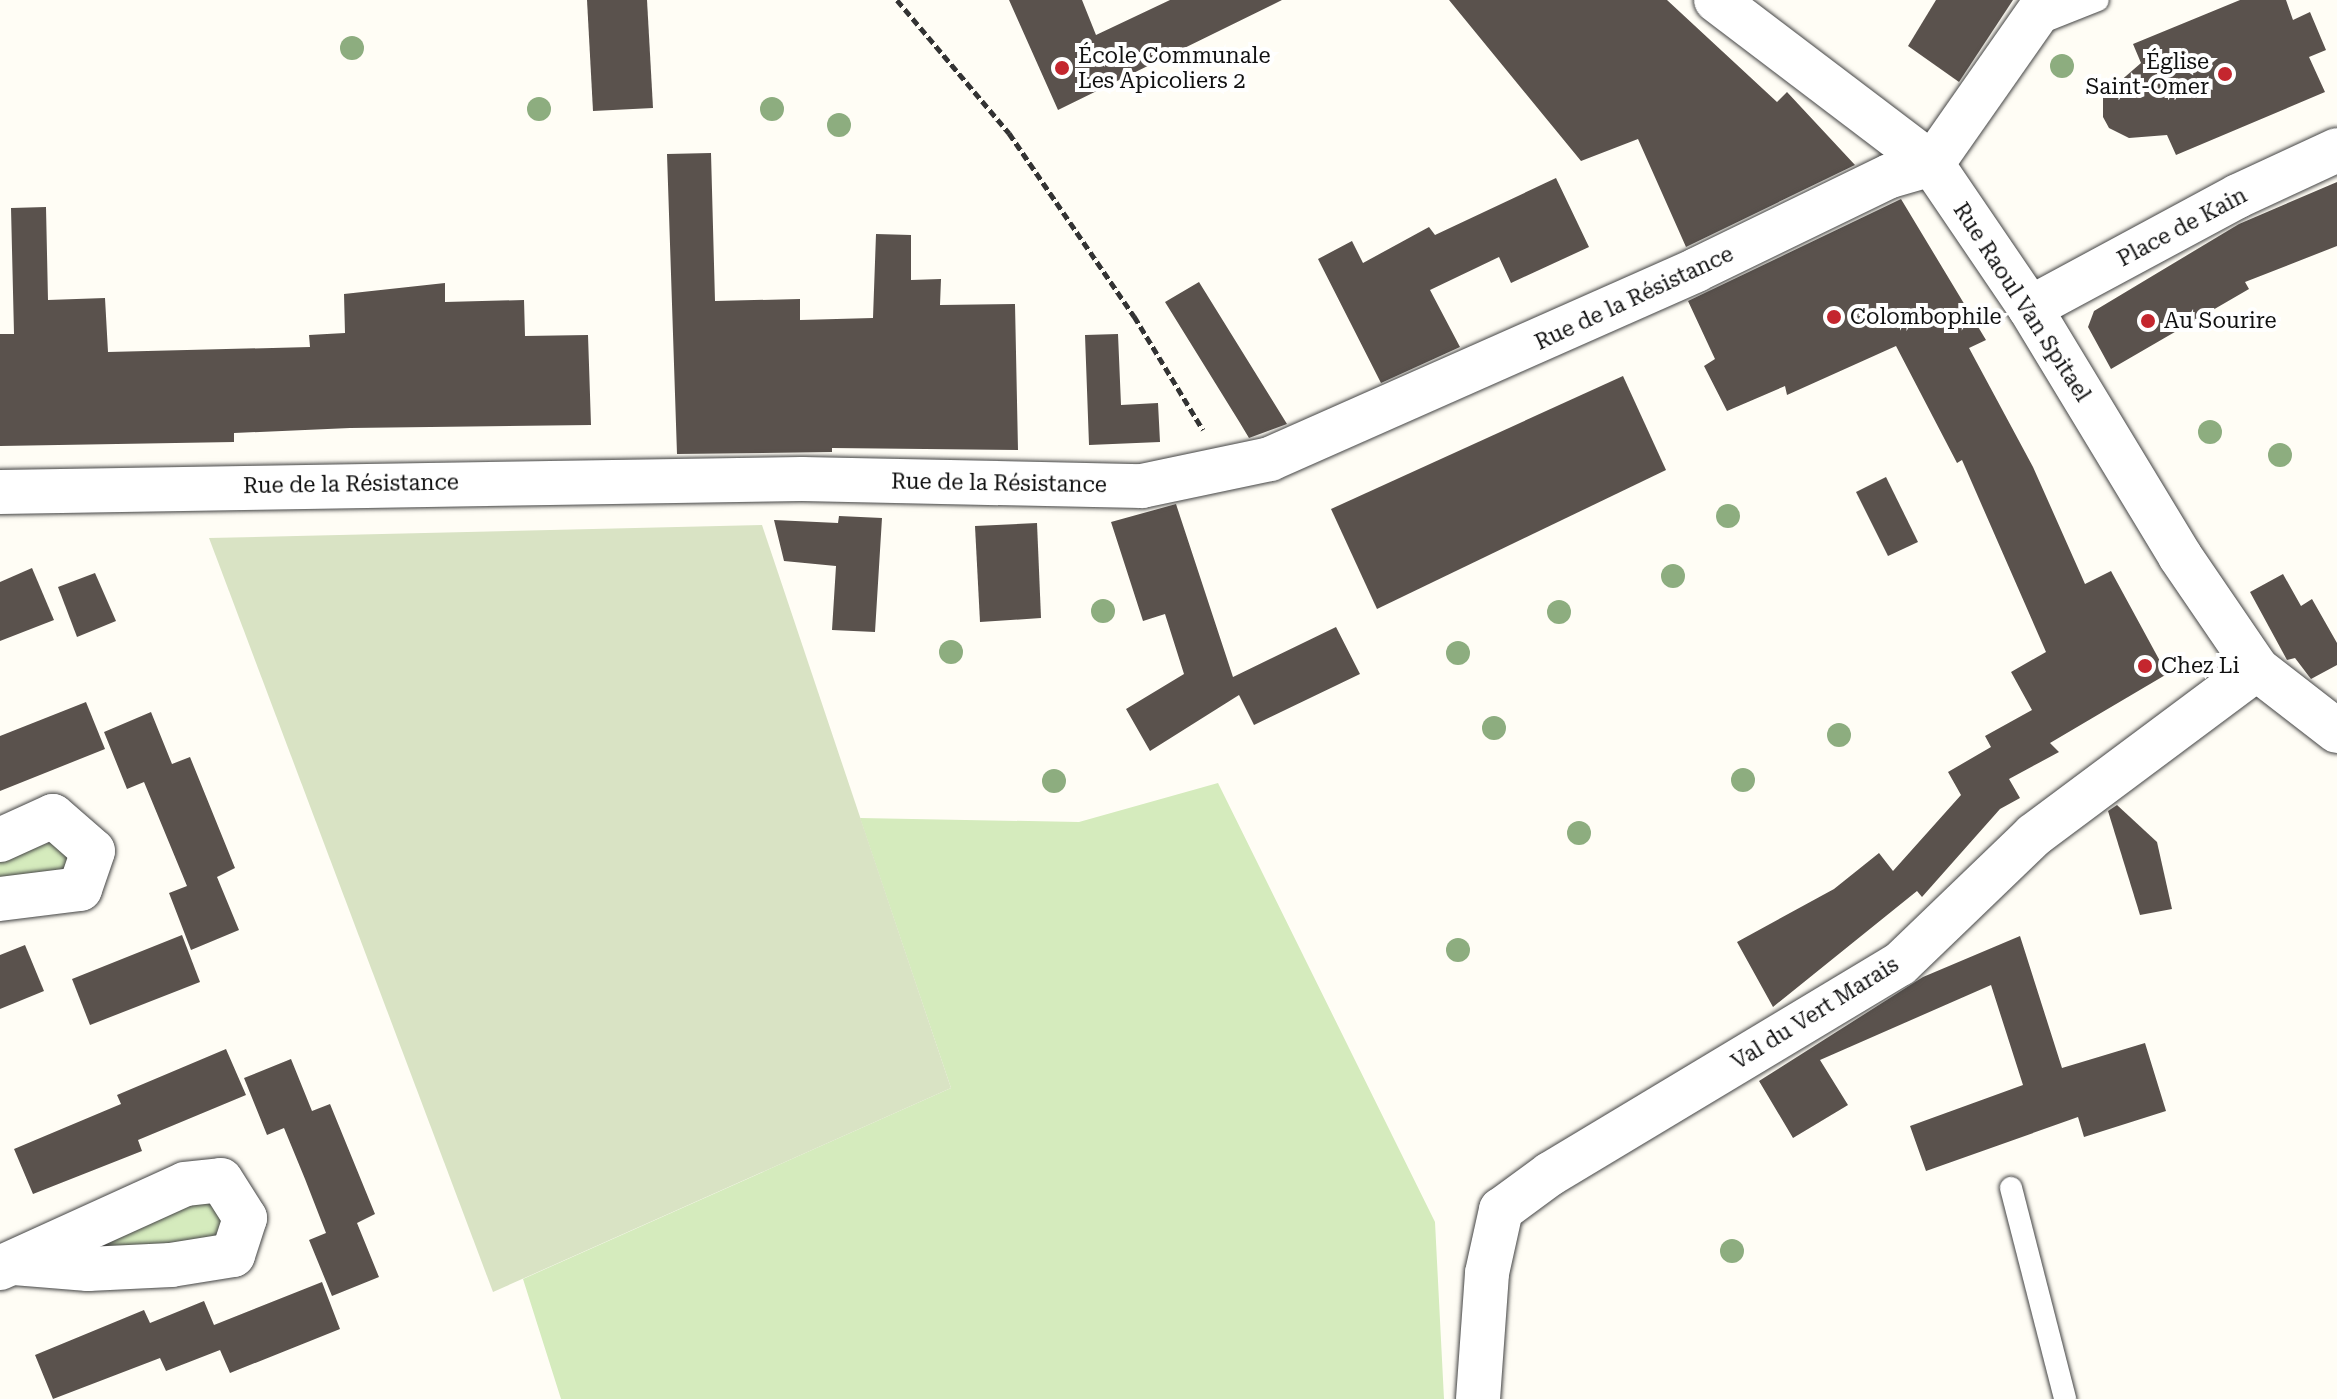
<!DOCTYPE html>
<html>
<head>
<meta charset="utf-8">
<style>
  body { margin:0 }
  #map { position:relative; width:2337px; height:1399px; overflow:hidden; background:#fffdf5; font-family:"Roboto Serif",serif }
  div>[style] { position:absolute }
  .green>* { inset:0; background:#d5ebbd }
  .cemetery>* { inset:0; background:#d9e3c4 }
  .building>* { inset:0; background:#5a524d }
  .path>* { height:5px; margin-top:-2.5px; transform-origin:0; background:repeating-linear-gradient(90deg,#333 0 8px,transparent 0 12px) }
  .roads { filter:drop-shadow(0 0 2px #444) drop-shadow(0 0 2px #444) }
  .lane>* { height:22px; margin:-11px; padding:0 11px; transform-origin:11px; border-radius:11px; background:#fff }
  .street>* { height:44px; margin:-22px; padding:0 22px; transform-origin:22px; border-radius:22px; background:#fff }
  .trees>* { width:24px; height:24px; margin:-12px; border-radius:50%; background:#8dad7f }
  .dots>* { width:22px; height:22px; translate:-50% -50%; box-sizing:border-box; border:4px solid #fff; border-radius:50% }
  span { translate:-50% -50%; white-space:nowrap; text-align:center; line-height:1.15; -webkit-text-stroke:8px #fff; paint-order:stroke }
  .poi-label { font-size:22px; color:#111 }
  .left { translate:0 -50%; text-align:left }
  .right { translate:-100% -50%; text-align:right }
  .street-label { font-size:22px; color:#111 }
</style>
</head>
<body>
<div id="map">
  <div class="green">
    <i style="clip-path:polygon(1218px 783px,1435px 1222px,1444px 1399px,561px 1399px,523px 1279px,951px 1088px,860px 818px,1079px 822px)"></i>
    <i style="clip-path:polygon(51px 842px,65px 844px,70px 869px,0 884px,0 861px)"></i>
    <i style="clip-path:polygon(199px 1200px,216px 1205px,223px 1221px,218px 1237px,100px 1251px,93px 1242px)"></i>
  </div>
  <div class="cemetery">
    <i style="clip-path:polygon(762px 525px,951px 1088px,493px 1292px,209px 538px)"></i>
  </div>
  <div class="building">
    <i style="clip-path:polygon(587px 0,647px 0,653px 108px,593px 111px)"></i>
    <i style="clip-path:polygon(1009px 0,1082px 0,1096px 35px,1170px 0,1282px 0,1058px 110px)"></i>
    <i style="clip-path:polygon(1449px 0,1667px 0,1777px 102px,1787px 92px,1855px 165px,1686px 247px,1638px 139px,1581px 161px)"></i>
    <i style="clip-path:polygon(1936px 0,2013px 0,1959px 82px,1908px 46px)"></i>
    <i style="clip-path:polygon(2240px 0,2286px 0,2293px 20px,2310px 12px,2326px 50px,2309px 57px,2325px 92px,2176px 155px,2167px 135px,2129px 138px,2109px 128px,2103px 117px,2103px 96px,2141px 63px,2133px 44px)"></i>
    <i style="clip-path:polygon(711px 153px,715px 301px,800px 299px,800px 320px,873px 318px,876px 234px,911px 235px,911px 280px,941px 279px,940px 305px,1015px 304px,1018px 450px,832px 448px,832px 452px,677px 454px,667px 154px)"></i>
    <i style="clip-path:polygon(1556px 178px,1589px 247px,1511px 283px,1499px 257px,1430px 290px,1460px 347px,1381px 383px,1318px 259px,1352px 241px,1363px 263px,1429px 227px,1435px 235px)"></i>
    <i style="clip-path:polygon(2337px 182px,2337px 246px,2245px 282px,2249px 289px,2111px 369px,2088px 327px,2094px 311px,2239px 224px)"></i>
    <i style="clip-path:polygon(1901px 199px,1986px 340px,1969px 348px,2033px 467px,2085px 584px,2111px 571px,2167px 674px,2050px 743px,2059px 752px,2009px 779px,2020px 798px,2000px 809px,1922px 897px,1917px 891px,1773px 1007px,1737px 942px,1834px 889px,1879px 853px,1893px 871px,1961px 795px,1948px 772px,1991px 747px,1985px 736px,2032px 710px,2011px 672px,2046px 652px,1962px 460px,1957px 463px,1896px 346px,1787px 395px,1785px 386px,1727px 411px,1704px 366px,1715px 359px,1688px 301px)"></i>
    <i style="clip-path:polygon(46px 207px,48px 300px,105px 298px,108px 352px,310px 347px,309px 335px,345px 333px,344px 294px,445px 283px,445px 302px,524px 300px,525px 336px,588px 335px,591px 425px,350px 428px,234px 433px,234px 442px,0 446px,0 334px,14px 334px,11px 208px)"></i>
    <i style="clip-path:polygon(1199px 282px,1287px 424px,1249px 438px,1240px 423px,1165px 302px)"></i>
    <i style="clip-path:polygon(1118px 334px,1121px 405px,1158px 403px,1160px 442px,1089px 445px,1085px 335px)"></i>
    <i style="clip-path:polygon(1623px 376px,1666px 470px,1377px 609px,1331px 509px)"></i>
    <i style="clip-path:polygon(1886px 477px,1918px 542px,1888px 556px,1856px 492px)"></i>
    <i style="clip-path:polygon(1176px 504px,1233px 677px,1336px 627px,1360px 674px,1254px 725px,1239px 695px,1150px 751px,1126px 709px,1184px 674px,1165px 614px,1143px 621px,1111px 522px)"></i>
    <i style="clip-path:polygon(839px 516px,882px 518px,875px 632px,832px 630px,836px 566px,784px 561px,774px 520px,838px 523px)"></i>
    <i style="clip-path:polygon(1037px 523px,1041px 618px,980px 622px,975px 526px)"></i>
    <i style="clip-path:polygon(32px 568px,54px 620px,0 641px,0 582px)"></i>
    <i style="clip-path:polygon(95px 573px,116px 621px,77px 637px,58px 587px)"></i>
    <i style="clip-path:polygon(2283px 574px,2301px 606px,2312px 599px,2337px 643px,2337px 665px,2311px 679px,2295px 658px,2287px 660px,2250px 592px)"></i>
    <i style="clip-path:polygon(86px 702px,105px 749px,0 791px,0 736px)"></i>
    <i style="clip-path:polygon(151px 712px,172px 764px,190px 757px,235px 868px,217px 877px,239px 930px,191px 950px,169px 893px,187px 886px,144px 782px,127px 789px,104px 732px)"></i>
    <i style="clip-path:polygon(2117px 805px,2157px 842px,2172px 909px,2140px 915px,2108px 811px)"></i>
    <i style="clip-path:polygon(182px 935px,200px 982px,90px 1025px,72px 979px)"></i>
    <i style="clip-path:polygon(2020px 936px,2062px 1068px,2145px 1043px,2166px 1111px,2084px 1137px,2078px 1117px,1926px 1171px,1910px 1126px,2023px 1085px,1991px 985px,1820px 1060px,1848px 1105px,1793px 1138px,1759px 1081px,1923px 977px)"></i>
    <i style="clip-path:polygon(25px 945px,44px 991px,0 1009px,0 955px)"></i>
    <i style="clip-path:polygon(226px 1049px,246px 1095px,138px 1140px,142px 1151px,33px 1194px,14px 1149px,121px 1104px,117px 1095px)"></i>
    <i style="clip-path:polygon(291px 1059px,312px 1111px,330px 1104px,375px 1214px,357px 1223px,379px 1277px,332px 1296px,309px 1240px,326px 1233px,305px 1179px,284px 1128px,267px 1135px,244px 1078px)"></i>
    <i style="clip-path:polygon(322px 1282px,340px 1329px,230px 1373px,220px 1350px,166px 1371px,160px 1358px,53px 1399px,35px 1355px,144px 1310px,150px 1323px,204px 1301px,214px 1325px)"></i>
  </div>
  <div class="path">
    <i style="left:897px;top:0;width:174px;rotate:49.9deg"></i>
    <i style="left:1009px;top:133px;width:222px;rotate:55.7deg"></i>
    <i style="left:1134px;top:316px;width:133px;rotate:58.8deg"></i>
  </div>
  <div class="roads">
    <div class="lane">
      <i style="left:2040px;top:23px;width:62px;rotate:-21.6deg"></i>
      <i style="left:2011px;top:1188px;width:218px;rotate:75.6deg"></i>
    </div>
    <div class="street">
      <i style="left:1716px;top:0;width:271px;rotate:37.2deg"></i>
      <i style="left:1932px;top:164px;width:174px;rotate:55.8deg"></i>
      <i style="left:2030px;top:308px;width:290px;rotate:58.8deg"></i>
      <i style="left:2180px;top:556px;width:137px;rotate:55.7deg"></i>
      <i style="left:2257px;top:669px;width:101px;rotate:37.8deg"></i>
      <i style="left:1932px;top:164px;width:200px;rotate:-55deg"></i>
      <i style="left:2030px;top:308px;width:236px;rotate:-28.3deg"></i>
      <i style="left:2238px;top:196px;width:109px;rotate:-24.9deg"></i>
      <i style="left:0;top:492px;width:802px;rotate:-0.93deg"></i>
      <i style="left:802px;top:479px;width:340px;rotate:1.2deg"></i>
      <i style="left:1142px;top:486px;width:131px;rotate:-11.9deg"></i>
      <i style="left:1270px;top:459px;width:466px;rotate:-23.9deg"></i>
      <i style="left:1696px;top:270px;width:216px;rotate:-25.9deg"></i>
      <i style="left:1890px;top:176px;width:44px;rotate:-15.9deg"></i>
      <i style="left:0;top:840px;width:58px;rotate:-24.4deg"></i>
      <i style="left:53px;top:816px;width:53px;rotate:41.2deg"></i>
      <i style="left:93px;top:851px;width:40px;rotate:108.9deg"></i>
      <i style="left:80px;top:889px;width:81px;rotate:172.9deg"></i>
      <i style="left:0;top:1268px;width:203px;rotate:-24.4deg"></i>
      <i style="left:185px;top:1184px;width:36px;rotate:-6deg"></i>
      <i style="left:221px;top:1180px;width:45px;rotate:57.7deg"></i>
      <i style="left:245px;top:1218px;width:39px;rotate:108deg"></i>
      <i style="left:233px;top:1255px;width:63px;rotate:170.8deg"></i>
      <i style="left:171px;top:1265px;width:83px;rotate:177.2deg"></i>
      <i style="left:88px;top:1269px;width:74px;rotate:-175.4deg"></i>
      <i style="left:1478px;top:1399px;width:126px;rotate:-85.9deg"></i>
      <i style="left:1487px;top:1273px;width:65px;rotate:-77.5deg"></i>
      <i style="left:1501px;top:1210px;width:61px;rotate:-36.3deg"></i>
      <i style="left:1550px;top:1174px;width:408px;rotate:-31deg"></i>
      <i style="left:1900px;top:964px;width:186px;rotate:-43.9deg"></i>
      <i style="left:2034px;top:835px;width:278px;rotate:-36.7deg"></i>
    </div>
  </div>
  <div class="trees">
    <i style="left:352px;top:48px"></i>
    <i style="left:2062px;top:66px"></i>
    <i style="left:539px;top:109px"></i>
    <i style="left:772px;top:109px"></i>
    <i style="left:839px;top:125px"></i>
    <i style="left:2210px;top:432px"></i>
    <i style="left:2280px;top:455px"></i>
    <i style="left:1728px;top:516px"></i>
    <i style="left:1673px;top:576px"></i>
    <i style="left:1103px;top:611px"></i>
    <i style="left:1559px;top:612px"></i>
    <i style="left:951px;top:652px"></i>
    <i style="left:1458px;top:653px"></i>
    <i style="left:1494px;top:728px"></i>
    <i style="left:1839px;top:735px"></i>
    <i style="left:1743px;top:780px"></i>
    <i style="left:1054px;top:781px"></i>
    <i style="left:1579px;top:833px"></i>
    <i style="left:1458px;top:950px"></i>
    <i style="left:1732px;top:1251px"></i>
  </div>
  <div class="dots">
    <i style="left:1062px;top:68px;background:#c4262e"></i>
    <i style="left:2225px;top:74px;background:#c4262e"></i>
    <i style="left:1834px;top:317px;background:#c4262e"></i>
    <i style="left:2148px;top:321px;background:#c4262e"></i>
    <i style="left:2145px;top:666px;background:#c4262e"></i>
  </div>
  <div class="poi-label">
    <span class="left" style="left:1078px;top:68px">École Communale<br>Les Apicoliers 2</span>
    <span class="right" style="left:2209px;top:74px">Église<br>Saint-Omer</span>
    <span class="left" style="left:1850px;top:317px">Colombophile</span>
    <span class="left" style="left:2164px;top:321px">Au Sourire</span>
    <span class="left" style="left:2161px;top:666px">Chez Li</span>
  </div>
  <div class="street-label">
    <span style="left:2182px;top:227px;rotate:-28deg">Place de Kain</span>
    <span style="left:1634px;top:298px;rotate:-25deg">Rue de la Résistance</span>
    <span style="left:2022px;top:302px;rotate:57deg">Rue Raoul Van Spitael</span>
    <span style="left:999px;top:483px;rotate:1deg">Rue de la Résistance</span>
    <span style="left:351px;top:484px;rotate:-1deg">Rue de la Résistance</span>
    <span style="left:1815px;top:1013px;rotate:-32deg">Val du Vert Marais</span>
  </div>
</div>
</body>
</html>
